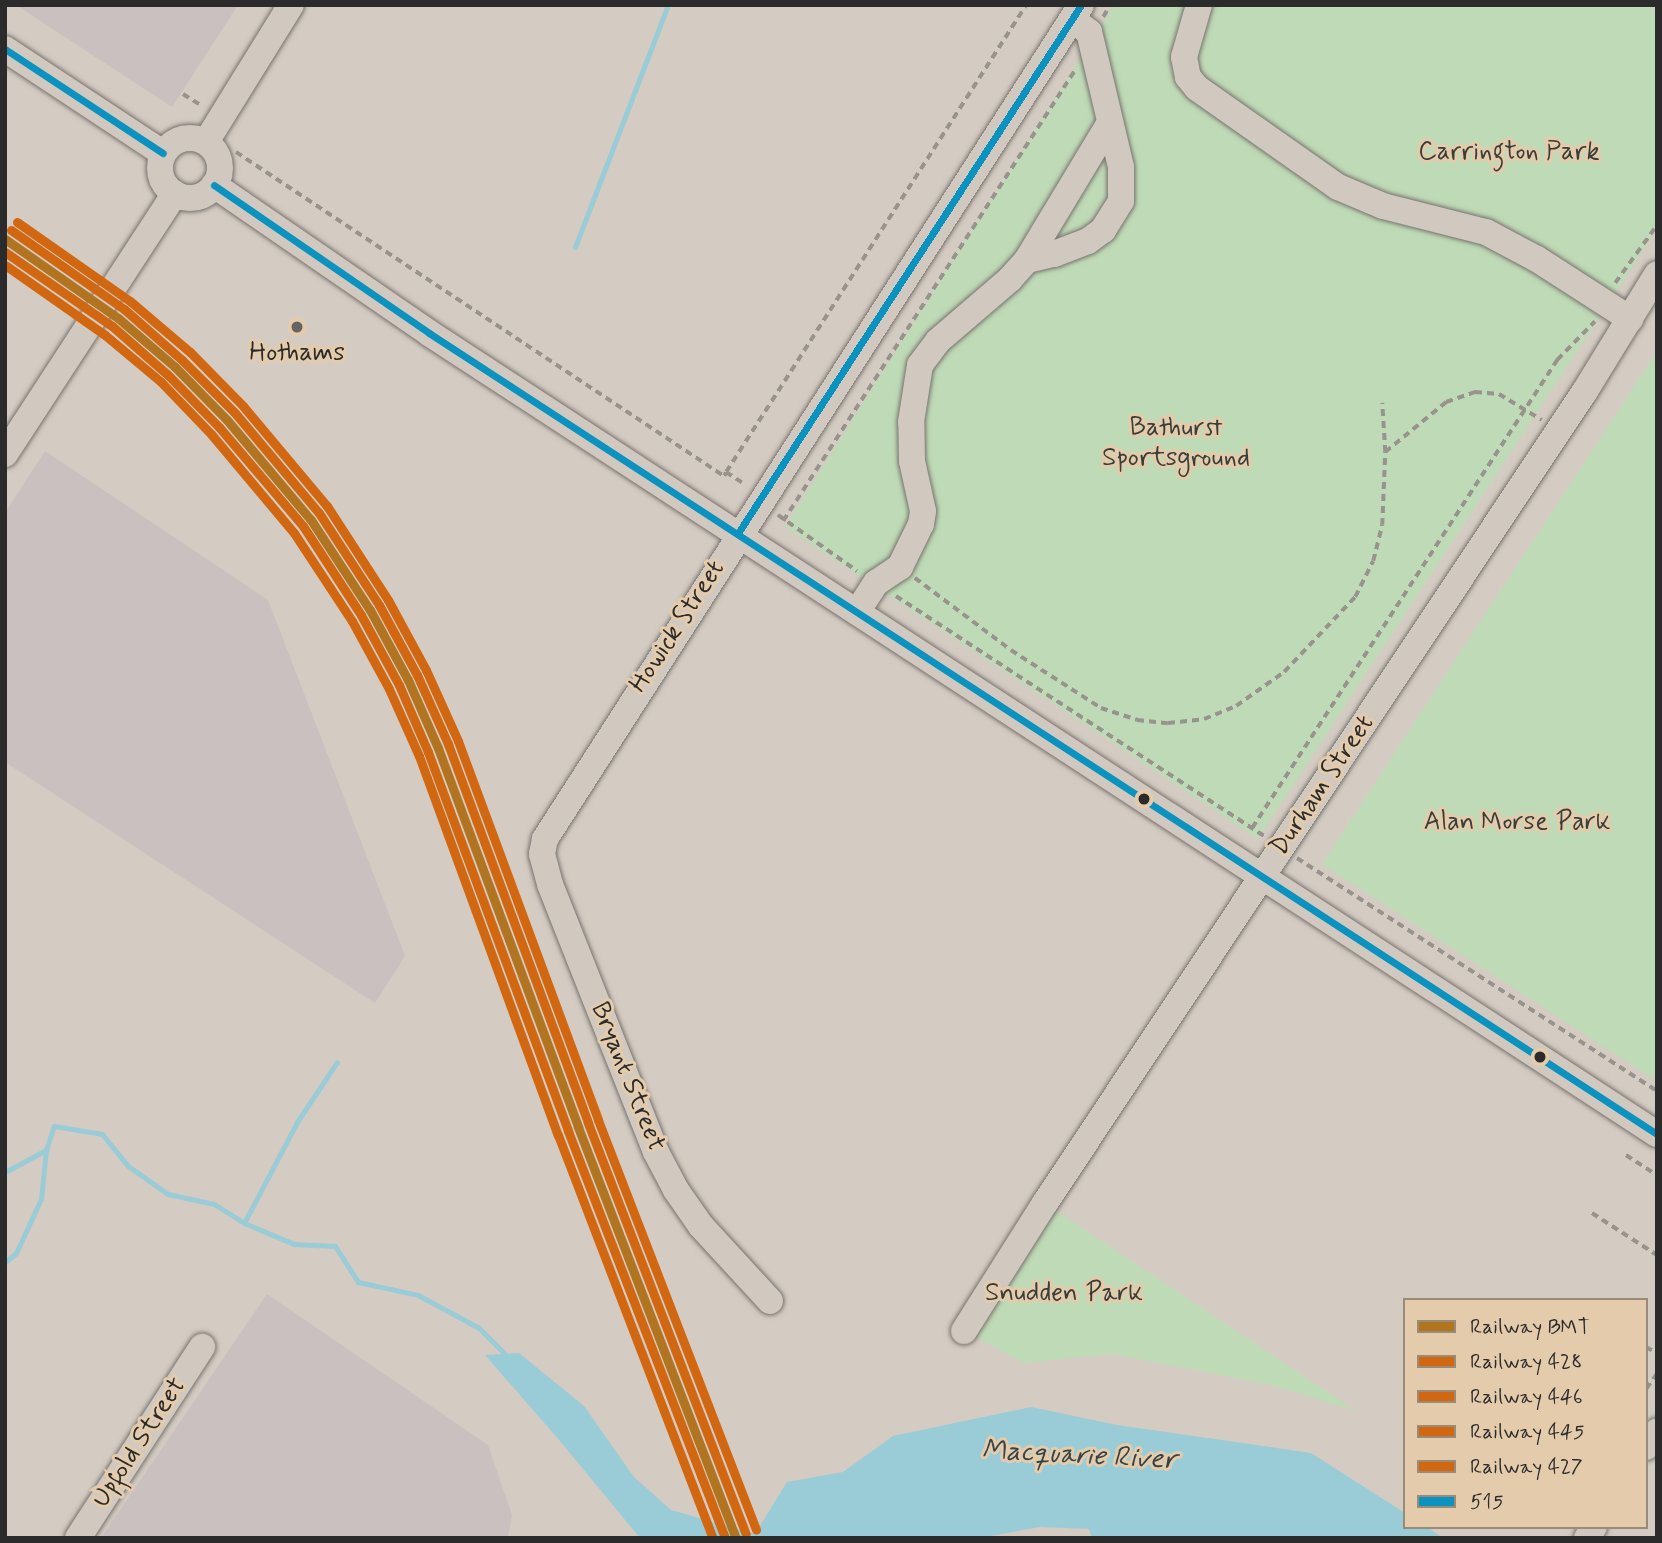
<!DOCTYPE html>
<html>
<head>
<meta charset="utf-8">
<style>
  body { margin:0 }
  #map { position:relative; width:1662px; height:1543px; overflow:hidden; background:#d4cbc2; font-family:Mynerve,sans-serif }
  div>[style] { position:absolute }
  .built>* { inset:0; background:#c9c0bf }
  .green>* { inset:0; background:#bfdab6 }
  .water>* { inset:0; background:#99ccd7 }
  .stream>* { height:5px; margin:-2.5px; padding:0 2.5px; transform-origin:2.5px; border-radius:2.5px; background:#99ccd7 }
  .path>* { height:3.5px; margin-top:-1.75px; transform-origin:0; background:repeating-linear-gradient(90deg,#98938c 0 7px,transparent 0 12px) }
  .roads { filter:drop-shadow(0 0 2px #77736f) drop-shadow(0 0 2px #77736f) }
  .minor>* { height:26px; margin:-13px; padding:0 13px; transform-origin:13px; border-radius:13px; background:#d1c9bf }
  .minor>.ring { margin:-13px; padding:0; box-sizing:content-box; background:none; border:26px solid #d1c9bf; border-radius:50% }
  .bus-1>* { height:7px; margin:-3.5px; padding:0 3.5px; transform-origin:3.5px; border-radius:3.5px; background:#0b92be }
  .rail-1>* { height:9px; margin:-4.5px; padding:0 4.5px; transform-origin:4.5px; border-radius:4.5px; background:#b17521 }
  .rail-2>* { height:9px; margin:-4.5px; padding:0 4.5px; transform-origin:4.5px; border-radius:4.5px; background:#d26712 }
  .rail-3>* { height:9px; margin:-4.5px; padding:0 4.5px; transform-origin:4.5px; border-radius:4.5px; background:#d26712 }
  .rail-4>* { height:9px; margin:-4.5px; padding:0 4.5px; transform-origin:4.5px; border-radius:4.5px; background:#d26712 }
  .rail-5>* { height:9px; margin:-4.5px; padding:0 4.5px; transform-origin:4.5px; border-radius:4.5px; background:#d26712 }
  .dots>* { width:19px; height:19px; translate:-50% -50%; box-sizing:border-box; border:4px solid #e3cbac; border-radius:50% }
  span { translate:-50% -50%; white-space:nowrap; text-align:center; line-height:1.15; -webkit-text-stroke:6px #e3cbac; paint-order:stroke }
  .park-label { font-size:26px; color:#383e38 }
  .poi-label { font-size:26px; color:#2b2b2b }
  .street-label { font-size:26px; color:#2b2b2b }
  .water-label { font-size:28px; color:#384346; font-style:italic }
  .frame { position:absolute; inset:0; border:7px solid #2b2b2b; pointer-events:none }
  .legend { position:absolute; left:1403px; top:1298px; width:245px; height:231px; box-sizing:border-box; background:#e3cbac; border:2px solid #998b78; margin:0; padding:9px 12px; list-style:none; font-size:21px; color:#2b2b2b }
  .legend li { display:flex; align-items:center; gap:14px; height:35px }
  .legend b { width:35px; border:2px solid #998b78 }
</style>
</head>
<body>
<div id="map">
  <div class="built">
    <i style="clip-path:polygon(16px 5px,238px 5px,172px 107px)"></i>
    <i style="clip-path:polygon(45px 451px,268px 600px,405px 956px,375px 1003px,5px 762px,5px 513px)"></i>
    <i style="clip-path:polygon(267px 1294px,488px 1445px,512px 1515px,508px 1538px,101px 1538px)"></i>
  </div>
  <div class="green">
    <i style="clip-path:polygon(1114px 5px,1657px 5px,1657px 229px,1258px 839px,785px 527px)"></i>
    <i style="clip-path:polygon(1657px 351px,1657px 1081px,1322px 864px)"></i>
    <i style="clip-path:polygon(1045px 1203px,1356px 1411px,1271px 1385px,1112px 1354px,1024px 1363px,964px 1331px)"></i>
  </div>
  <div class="water">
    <i style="clip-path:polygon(519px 1353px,584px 1406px,634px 1477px,671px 1510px,755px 1534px,787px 1482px,843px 1472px,893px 1436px,1031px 1407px,1117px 1425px,1311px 1453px,1405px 1513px,1405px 1527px,1427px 1527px,1443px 1538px,1092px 1538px,1089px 1529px,1040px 1527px,979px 1538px,640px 1538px,560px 1441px,485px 1355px)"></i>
  </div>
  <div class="stream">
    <i style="left:575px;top:247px;width:259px;rotate:-69deg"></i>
    <i style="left:5px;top:1172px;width:47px;rotate:-28.2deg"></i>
    <i style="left:244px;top:1223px;width:114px;rotate:-62.3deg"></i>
    <i style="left:297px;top:1122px;width:72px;rotate:-56.3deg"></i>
    <i style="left:5px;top:1262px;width:14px;rotate:-39deg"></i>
    <i style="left:16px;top:1253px;width:60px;rotate:-65.2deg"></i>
    <i style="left:41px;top:1199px;width:49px;rotate:-84.2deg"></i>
    <i style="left:46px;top:1150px;width:25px;rotate:-72deg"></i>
    <i style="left:54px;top:1126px;width:49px;rotate:9.5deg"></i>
    <i style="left:102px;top:1134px;width:41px;rotate:50.9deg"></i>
    <i style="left:128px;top:1166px;width:49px;rotate:35deg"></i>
    <i style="left:168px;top:1194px;width:47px;rotate:12.3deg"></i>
    <i style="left:214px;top:1204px;width:36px;rotate:32deg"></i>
    <i style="left:244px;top:1223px;width:54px;rotate:22.8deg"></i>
    <i style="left:294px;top:1244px;width:41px;rotate:2.8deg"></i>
    <i style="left:335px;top:1246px;width:43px;rotate:57.4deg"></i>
    <i style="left:358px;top:1282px;width:61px;rotate:12.2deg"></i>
    <i style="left:418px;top:1295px;width:69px;rotate:28.4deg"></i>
    <i style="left:479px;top:1328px;width:41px;rotate:45deg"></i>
  </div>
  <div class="path">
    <i style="left:1103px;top:17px;width:14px;rotate:-60deg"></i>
    <i style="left:183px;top:94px;width:22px;rotate:32deg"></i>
    <i style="left:236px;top:152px;width:586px;rotate:33.58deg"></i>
    <i style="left:724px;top:476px;width:4px;rotate:-63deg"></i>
    <i style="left:726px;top:472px;width:20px;rotate:33deg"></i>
    <i style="left:1615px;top:283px;width:72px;rotate:-54.1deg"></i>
    <i style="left:1385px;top:452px;width:79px;rotate:-39.3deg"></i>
    <i style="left:1446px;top:402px;width:31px;rotate:-19deg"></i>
    <i style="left:1475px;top:392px;width:24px;rotate:5deg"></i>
    <i style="left:1499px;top:394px;width:50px;rotate:31.2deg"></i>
    <i style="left:726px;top:472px;width:555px;rotate:-57.28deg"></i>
    <i style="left:778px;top:515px;width:97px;rotate:35.3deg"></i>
    <i style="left:783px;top:521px;width:537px;rotate:-57.08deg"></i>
    <i style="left:915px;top:578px;width:120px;rotate:36.9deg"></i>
    <i style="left:1011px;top:650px;width:107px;rotate:32.8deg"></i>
    <i style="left:1101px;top:708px;width:38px;rotate:18deg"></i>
    <i style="left:1137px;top:720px;width:31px;rotate:6deg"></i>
    <i style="left:1168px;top:723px;width:36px;rotate:-6deg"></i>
    <i style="left:1204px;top:719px;width:35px;rotate:-22deg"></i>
    <i style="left:1236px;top:706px;width:59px;rotate:-35.3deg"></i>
    <i style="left:1284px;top:672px;width:103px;rotate:-46.6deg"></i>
    <i style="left:1355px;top:597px;width:40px;rotate:-63.4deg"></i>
    <i style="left:1373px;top:561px;width:37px;rotate:-76deg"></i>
    <i style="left:1382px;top:525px;width:73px;rotate:-87.6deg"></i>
    <i style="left:1385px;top:452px;width:49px;rotate:-93.5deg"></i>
    <i style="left:896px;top:596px;width:441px;rotate:33.1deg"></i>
    <i style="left:1252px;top:828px;width:559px;rotate:-56.91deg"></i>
    <i style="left:1557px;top:360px;width:54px;rotate:-45.7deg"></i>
    <i style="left:1297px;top:858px;width:429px;rotate:32.9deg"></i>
    <i style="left:1626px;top:1155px;width:37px;rotate:33deg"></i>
    <i style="left:1592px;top:1213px;width:77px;rotate:32.9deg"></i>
    <i style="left:1646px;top:1347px;width:13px;rotate:29deg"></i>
    <i style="left:1646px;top:1389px;width:19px;rotate:-55deg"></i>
  </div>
  <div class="roads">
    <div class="minor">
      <i style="left:1199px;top:5px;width:54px;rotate:106.1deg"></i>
      <i style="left:1184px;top:57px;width:20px;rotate:79deg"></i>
      <i style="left:1188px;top:77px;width:14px;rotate:51deg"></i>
      <i style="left:1197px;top:88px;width:172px;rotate:35.1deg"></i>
      <i style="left:1338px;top:187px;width:49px;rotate:22.9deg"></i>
      <i style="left:1383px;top:206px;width:106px;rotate:14.2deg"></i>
      <i style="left:1486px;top:232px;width:58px;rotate:27.9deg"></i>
      <i style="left:1537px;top:259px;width:111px;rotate:32.8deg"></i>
      <i style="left:5px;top:49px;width:189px;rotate:33.4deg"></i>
      <i class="ring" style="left:160px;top:138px;width:34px;height:34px"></i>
      <i style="left:206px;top:142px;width:161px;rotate:-58.2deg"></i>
      <i style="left:214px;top:185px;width:261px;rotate:34.5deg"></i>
      <i style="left:429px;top:333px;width:1466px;rotate:33.12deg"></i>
      <i style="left:1027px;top:260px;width:28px;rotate:-13deg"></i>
      <i style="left:1054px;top:254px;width:36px;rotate:-21deg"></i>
      <i style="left:1088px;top:241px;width:19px;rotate:-36deg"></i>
      <i style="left:1103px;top:230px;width:34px;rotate:-58deg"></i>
      <i style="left:1121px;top:201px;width:34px;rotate:-90deg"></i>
      <i style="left:1121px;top:167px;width:139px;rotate:-103.3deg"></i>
      <i style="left:1089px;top:32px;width:21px;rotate:-143deg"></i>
      <i style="left:5px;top:454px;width:311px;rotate:-56.9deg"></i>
      <i style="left:857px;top:612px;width:35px;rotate:-57deg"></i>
      <i style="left:876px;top:583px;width:29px;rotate:-34deg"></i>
      <i style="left:900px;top:567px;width:48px;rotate:-64deg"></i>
      <i style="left:921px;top:524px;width:13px;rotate:-81deg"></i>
      <i style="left:923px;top:511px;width:51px;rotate:-102.4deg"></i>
      <i style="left:912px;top:461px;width:39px;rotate:-91deg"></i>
      <i style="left:911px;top:422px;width:58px;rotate:-81deg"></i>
      <i style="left:920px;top:365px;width:30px;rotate:-53deg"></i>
      <i style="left:938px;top:341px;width:95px;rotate:-40.7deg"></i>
      <i style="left:1010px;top:279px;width:25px;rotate:-48deg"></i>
      <i style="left:1027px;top:260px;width:159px;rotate:-58.9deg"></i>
      <i style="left:770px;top:1301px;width:102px;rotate:-132.6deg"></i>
      <i style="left:701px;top:1226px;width:44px;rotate:-124.8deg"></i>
      <i style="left:676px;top:1190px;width:43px;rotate:-117.8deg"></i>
      <i style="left:656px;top:1152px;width:288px;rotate:-111.6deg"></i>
      <i style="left:550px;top:884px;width:31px;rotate:-105deg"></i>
      <i style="left:542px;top:854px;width:15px;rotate:-79deg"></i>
      <i style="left:545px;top:839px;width:991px;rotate:-57.27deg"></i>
      <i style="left:964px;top:1331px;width:151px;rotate:-57.7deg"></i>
      <i style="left:1045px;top:1203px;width:975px;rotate:-56.38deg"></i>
      <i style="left:1585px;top:391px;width:137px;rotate:-58.4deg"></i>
      <i style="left:1646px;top:1447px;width:19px;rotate:-55deg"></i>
      <i style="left:78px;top:1538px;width:228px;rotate:-57deg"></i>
      <i style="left:1587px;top:1538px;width:13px;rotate:-58deg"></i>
    </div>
  </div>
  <div class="bus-1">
    <i style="left:5px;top:49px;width:189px;rotate:33.4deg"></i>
    <i style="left:214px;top:185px;width:261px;rotate:34.5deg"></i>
    <i style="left:429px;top:333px;width:1466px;rotate:33.12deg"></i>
    <i style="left:738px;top:533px;width:630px;rotate:-56.99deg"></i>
  </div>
  <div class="rail-1">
    <i style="left:5px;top:239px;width:138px;rotate:35deg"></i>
    <i style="left:118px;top:318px;width:75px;rotate:40.7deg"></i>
    <i style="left:175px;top:367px;width:74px;rotate:45.5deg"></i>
    <i style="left:227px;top:420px;width:131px;rotate:50deg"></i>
    <i style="left:311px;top:520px;width:108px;rotate:56.8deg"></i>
    <i style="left:370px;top:610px;width:80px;rotate:61.5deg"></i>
    <i style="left:408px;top:680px;width:74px;rotate:66.2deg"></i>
    <i style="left:438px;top:748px;width:404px;rotate:69.7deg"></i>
    <i style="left:578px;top:1127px;width:440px;rotate:69deg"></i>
  </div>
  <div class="rail-2">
    <i style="left:5px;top:252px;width:130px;rotate:34.7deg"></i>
    <i style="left:112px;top:326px;width:74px;rotate:41.2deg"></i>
    <i style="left:168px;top:375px;width:73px;rotate:45.6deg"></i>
    <i style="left:219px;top:427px;width:130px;rotate:49.7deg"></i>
    <i style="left:303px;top:526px;width:106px;rotate:56.9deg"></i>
    <i style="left:361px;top:615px;width:80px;rotate:61.5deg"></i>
    <i style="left:399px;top:685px;width:73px;rotate:66.6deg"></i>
    <i style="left:428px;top:752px;width:404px;rotate:69.7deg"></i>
    <i style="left:568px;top:1131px;width:436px;rotate:68.9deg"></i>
  </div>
  <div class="rail-3">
    <i style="left:11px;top:230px;width:138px;rotate:35deg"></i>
    <i style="left:124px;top:309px;width:77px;rotate:41.3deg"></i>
    <i style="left:182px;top:360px;width:75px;rotate:45deg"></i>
    <i style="left:235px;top:413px;width:131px;rotate:50deg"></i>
    <i style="left:319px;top:513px;width:110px;rotate:56.9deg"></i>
    <i style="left:379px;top:605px;width:80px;rotate:61.5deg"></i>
    <i style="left:417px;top:675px;width:76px;rotate:65.8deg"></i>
    <i style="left:448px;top:744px;width:404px;rotate:69.7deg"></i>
    <i style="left:588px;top:1123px;width:440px;rotate:69deg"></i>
  </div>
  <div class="rail-4">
    <i style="left:5px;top:265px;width:122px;rotate:35deg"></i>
    <i style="left:105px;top:335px;width:73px;rotate:40deg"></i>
    <i style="left:161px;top:382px;width:72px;rotate:46.1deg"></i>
    <i style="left:211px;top:434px;width:129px;rotate:50deg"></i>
    <i style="left:294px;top:533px;width:105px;rotate:56.6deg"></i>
    <i style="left:352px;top:621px;width:77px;rotate:61.4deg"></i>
    <i style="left:389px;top:689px;width:73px;rotate:65.9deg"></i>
    <i style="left:419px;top:756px;width:404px;rotate:69.9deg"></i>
    <i style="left:558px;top:1135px;width:432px;rotate:69deg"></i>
  </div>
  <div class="rail-5">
    <i style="left:17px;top:222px;width:138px;rotate:35deg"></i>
    <i style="left:130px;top:301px;width:79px;rotate:40.4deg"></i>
    <i style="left:190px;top:352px;width:76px;rotate:45.5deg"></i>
    <i style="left:243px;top:406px;width:131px;rotate:50deg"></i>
    <i style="left:327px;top:506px;width:112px;rotate:57deg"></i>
    <i style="left:388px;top:600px;width:80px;rotate:61.5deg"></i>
    <i style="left:426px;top:670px;width:78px;rotate:65.7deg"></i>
    <i style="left:458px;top:741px;width:404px;rotate:69.7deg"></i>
    <i style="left:598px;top:1120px;width:439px;rotate:68.9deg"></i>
  </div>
  <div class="dots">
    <i style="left:297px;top:327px;background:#666360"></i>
    <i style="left:1144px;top:799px;background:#2b2b2b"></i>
    <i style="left:1540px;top:1057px;background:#2b2b2b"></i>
  </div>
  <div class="park-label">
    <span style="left:1509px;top:153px">Carrington Park</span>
    <span style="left:1176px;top:444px">Bathurst<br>Sportsground</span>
    <span style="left:1517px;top:823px">Alan Morse Park</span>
    <span style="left:1064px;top:1294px">Snudden Park</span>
  </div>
  <div class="poi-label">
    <span style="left:297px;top:354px">Hothams</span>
  </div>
  <div class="street-label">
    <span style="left:678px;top:627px;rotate:-57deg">Howick Street</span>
    <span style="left:1323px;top:786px;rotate:-56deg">Durham Street</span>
    <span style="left:627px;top:1077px;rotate:68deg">Bryant Street</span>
    <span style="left:140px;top:1443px;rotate:-57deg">Upfold Street</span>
  </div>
  <div class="water-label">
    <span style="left:1079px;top:1456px;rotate:3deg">Macquarie River</span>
  </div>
  <div class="frame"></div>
  <ul class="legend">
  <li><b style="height:9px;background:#b17521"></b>Railway BMT</li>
  <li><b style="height:9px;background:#d26712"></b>Railway 428</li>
  <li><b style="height:9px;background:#d26712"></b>Railway 446</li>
  <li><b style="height:9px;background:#d26712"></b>Railway 445</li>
  <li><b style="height:9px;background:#d26712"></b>Railway 427</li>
  <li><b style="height:9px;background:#0b92be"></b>515</li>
  </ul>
</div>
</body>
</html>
